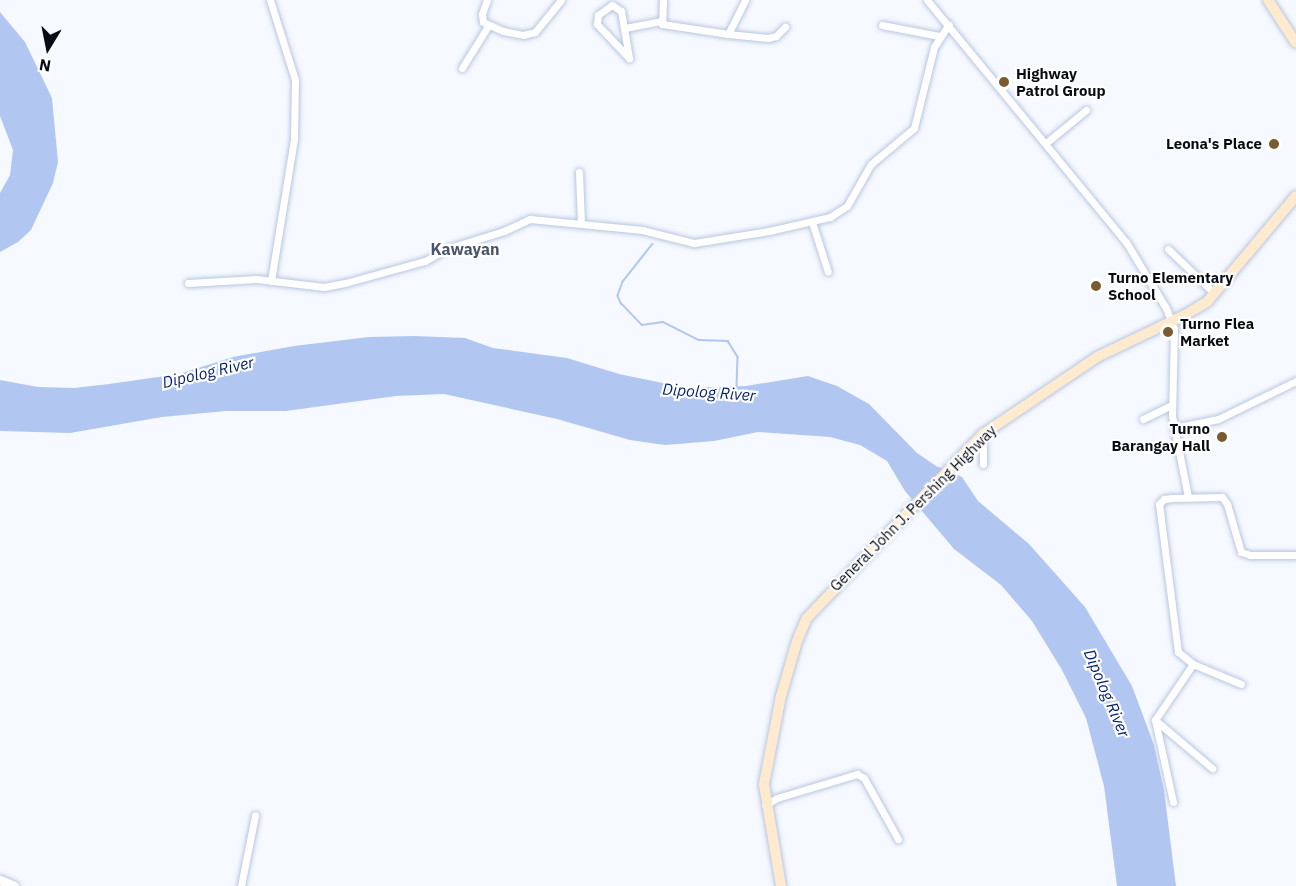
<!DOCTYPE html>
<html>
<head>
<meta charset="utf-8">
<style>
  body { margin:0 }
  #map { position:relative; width:1296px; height:886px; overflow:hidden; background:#f6f9ff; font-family:"IBM Plex Sans",sans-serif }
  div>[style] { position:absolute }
  .water>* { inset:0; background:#b1c7f2 }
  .stream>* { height:1.5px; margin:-0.75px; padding:0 0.75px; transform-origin:0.75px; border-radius:0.75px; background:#b1c7f2 }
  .roads { filter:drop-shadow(0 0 2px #b9c7e0) drop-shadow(0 0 2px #b9c7e0) }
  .minor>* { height:7px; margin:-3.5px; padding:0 3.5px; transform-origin:3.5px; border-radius:3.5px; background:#fff }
  .tertiary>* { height:9px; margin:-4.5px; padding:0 4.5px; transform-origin:4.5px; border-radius:4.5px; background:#fff }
  .secondary>* { height:10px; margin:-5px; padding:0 5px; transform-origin:5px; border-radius:5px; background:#feeace }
  .dots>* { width:16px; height:16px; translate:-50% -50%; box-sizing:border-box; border:3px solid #fff; border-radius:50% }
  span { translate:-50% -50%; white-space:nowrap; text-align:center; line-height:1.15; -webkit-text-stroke:4.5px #fff; paint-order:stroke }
  .poi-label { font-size:15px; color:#080c15; font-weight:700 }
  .left { translate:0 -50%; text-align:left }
  .right { translate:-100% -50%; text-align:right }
  .street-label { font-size:15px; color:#080c15 }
  .neighbourhood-label { font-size:16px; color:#49556a; font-weight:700 }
  .water-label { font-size:16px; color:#021e6c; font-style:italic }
  .north { position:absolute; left:18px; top:18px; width:60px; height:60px; -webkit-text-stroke:4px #fff; paint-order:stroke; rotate:190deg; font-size:16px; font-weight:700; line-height:24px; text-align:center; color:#080c15 }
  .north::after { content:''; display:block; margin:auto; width:21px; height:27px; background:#080c15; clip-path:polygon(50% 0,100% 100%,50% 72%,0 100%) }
</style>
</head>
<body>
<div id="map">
  <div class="water">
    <i style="clip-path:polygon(0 12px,25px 42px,52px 98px,58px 162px,53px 183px,31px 230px,18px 242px,0 252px,0 193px,10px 175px,13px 150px,0 116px)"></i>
    <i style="clip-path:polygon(415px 336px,465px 338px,493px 348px,567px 358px,619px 374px,687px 388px,746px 386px,808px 376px,837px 386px,869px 404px,917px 453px,936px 466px,962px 477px,978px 501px,1029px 544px,1085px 607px,1132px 686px,1154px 745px,1164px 790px,1176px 886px,1117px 886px,1104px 786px,1086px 718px,1062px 670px,1032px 621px,1001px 585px,954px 549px,905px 491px,887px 461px,860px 445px,830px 437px,758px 432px,714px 441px,665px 445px,630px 440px,557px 419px,444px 394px,396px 396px,286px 411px,226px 411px,162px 417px,70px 433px,0 431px,0 380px,38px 387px,74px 388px,109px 384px,179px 374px,233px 357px,294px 346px,369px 337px)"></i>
  </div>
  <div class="stream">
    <i style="left:653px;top:244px;width:48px;rotate:128.3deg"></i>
    <i style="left:623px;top:282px;width:15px;rotate:110deg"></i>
    <i style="left:618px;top:296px;width:8px;rotate:67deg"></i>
    <i style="left:621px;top:303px;width:30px;rotate:46deg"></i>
    <i style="left:642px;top:325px;width:21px;rotate:-8deg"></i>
    <i style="left:663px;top:322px;width:40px;rotate:26.6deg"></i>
    <i style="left:699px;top:340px;width:29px;rotate:2deg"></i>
    <i style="left:728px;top:341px;width:19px;rotate:58deg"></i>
    <i style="left:738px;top:357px;width:29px;rotate:92deg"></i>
  </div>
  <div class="roads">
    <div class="minor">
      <i style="left:270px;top:0;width:84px;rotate:72.6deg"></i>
      <i style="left:295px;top:80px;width:59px;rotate:91deg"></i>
      <i style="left:294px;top:139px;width:144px;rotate:99.2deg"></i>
      <i style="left:487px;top:0;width:15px;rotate:110deg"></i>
      <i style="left:482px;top:14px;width:8px;rotate:83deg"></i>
      <i style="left:483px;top:22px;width:22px;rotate:24deg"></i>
      <i style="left:503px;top:31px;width:20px;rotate:11deg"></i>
      <i style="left:523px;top:35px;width:12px;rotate:-14deg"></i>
      <i style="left:535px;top:32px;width:41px;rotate:-50.9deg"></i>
      <i style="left:663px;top:0;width:24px;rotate:92deg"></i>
      <i style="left:662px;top:24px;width:67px;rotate:8.6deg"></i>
      <i style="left:728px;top:34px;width:38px;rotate:-63deg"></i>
      <i style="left:927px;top:0;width:313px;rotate:50.6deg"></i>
      <i style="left:1126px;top:242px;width:77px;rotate:58.8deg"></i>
      <i style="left:1166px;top:308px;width:22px;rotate:69deg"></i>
      <i style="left:1174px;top:329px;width:87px;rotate:91.3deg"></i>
      <i style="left:1172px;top:416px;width:83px;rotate:78.8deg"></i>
      <i style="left:612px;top:5px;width:11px;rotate:34deg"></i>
      <i style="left:621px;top:11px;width:48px;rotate:80.3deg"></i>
      <i style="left:629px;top:58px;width:47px;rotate:-133.3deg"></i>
      <i style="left:597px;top:24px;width:9px;rotate:-84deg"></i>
      <i style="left:598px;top:15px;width:17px;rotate:-36deg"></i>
      <i style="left:882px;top:25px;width:58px;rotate:10.9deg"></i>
      <i style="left:625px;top:28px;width:36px;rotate:-11deg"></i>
      <i style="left:728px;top:34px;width:40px;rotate:5.7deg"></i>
      <i style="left:768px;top:38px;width:8px;rotate:-14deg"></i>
      <i style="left:776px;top:36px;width:13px;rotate:-45deg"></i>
      <i style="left:462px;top:68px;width:49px;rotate:-58.2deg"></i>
      <i style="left:1046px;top:143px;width:52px;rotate:-39.5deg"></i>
      <i style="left:579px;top:172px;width:51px;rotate:87.8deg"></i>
      <i style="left:812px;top:222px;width:52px;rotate:72.3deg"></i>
      <i style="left:1168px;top:249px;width:64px;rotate:43.7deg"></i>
      <i style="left:188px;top:283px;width:69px;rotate:-3.3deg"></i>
      <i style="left:257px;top:279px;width:67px;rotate:6.8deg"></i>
      <i style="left:324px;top:287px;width:21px;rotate:-11deg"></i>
      <i style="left:345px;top:283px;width:83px;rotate:-15.4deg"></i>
      <i style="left:425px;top:261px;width:24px;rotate:-30deg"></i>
      <i style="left:446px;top:249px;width:61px;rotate:-17.2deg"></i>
      <i style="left:504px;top:231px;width:29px;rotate:-25deg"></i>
      <i style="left:530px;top:219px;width:113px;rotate:5.6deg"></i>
      <i style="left:642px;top:230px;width:54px;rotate:14deg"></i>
      <i style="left:694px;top:243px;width:76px;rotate:-9.1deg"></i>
      <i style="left:769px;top:231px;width:63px;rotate:-12.9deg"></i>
      <i style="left:830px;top:217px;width:20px;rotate:-33deg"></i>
      <i style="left:847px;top:206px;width:48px;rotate:-60.3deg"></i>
      <i style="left:871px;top:164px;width:56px;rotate:-39.9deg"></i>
      <i style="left:914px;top:128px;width:83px;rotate:-76.1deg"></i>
      <i style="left:934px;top:47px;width:27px;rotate:-57deg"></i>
      <i style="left:1143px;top:419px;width:32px;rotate:-26deg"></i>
      <i style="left:1174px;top:428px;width:45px;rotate:-11.6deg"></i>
      <i style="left:1218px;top:419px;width:87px;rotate:-26deg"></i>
      <i style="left:983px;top:434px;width:30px;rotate:90deg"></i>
      <i style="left:1193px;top:664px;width:68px;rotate:124.2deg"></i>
      <i style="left:1155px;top:720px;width:75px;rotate:40.1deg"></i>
      <i style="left:1241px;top:684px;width:52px;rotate:-157.4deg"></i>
      <i style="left:1193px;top:664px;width:19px;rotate:-141deg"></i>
      <i style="left:1178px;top:652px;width:149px;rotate:-97.3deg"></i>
      <i style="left:1159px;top:504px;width:7px;rotate:-45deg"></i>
      <i style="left:1164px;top:499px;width:8px;rotate:-7deg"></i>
      <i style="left:1172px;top:498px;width:50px;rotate:-1.1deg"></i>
      <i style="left:1222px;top:497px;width:9px;rotate:54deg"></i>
      <i style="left:1227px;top:504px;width:50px;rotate:73.7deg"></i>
      <i style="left:1241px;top:552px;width:9px;rotate:18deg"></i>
      <i style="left:1250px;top:555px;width:46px"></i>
      <i style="left:1155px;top:720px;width:84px;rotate:77.6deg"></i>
      <i style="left:765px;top:805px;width:14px;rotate:-30deg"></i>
      <i style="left:777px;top:798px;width:84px;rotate:-16.7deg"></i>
      <i style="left:857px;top:774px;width:8px;rotate:30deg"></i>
      <i style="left:864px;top:778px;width:70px;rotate:60.9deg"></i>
      <i style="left:241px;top:886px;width:72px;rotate:-78.8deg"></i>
    </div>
    <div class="tertiary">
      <i style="left:0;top:880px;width:15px;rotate:23deg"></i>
    </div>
    <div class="secondary">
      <i style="left:1268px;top:0;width:51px;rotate:56.9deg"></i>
      <i style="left:781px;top:886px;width:103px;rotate:-99.5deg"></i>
      <i style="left:764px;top:784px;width:90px;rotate:-79.1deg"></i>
      <i style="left:781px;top:696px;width:57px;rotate:-73.8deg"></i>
      <i style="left:797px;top:641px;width:25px;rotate:-67deg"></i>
      <i style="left:807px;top:618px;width:255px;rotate:-46.3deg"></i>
      <i style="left:983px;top:434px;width:138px;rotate:-34deg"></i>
      <i style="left:1097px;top:357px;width:98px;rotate:-25.5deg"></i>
      <i style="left:1185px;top:315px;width:26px;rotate:-31deg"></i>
      <i style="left:1207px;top:302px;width:138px;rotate:-50deg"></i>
    </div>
  </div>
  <div class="dots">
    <i style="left:1004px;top:82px;background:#7a5b30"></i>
    <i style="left:1274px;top:144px;background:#7a5b30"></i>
    <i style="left:1096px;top:286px;background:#7a5b30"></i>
    <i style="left:1168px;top:332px;background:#7a5b30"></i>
    <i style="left:1222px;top:437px;background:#7a5b30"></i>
  </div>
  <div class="poi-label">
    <span class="left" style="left:1016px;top:82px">Highway<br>Patrol Group</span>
    <span class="right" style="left:1262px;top:144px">Leona's Place</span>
    <span class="left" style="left:1108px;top:286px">Turno Elementary<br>School</span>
    <span class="left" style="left:1180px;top:332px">Turno Flea<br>Market</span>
    <span class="right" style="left:1210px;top:437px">Turno<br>Barangay Hall</span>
  </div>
  <div class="street-label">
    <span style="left:913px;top:508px;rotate:-45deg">General John J. Pershing Highway</span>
  </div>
  <div class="neighbourhood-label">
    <span style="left:465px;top:249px">Kawayan</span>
  </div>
  <div class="water-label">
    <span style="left:208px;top:372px;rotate:-13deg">Dipolog River</span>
    <span style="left:709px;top:392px;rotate:4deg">Dipolog River</span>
    <span style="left:1107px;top:693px;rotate:67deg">Dipolog River</span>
  </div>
  <div class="north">N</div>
</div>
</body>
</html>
